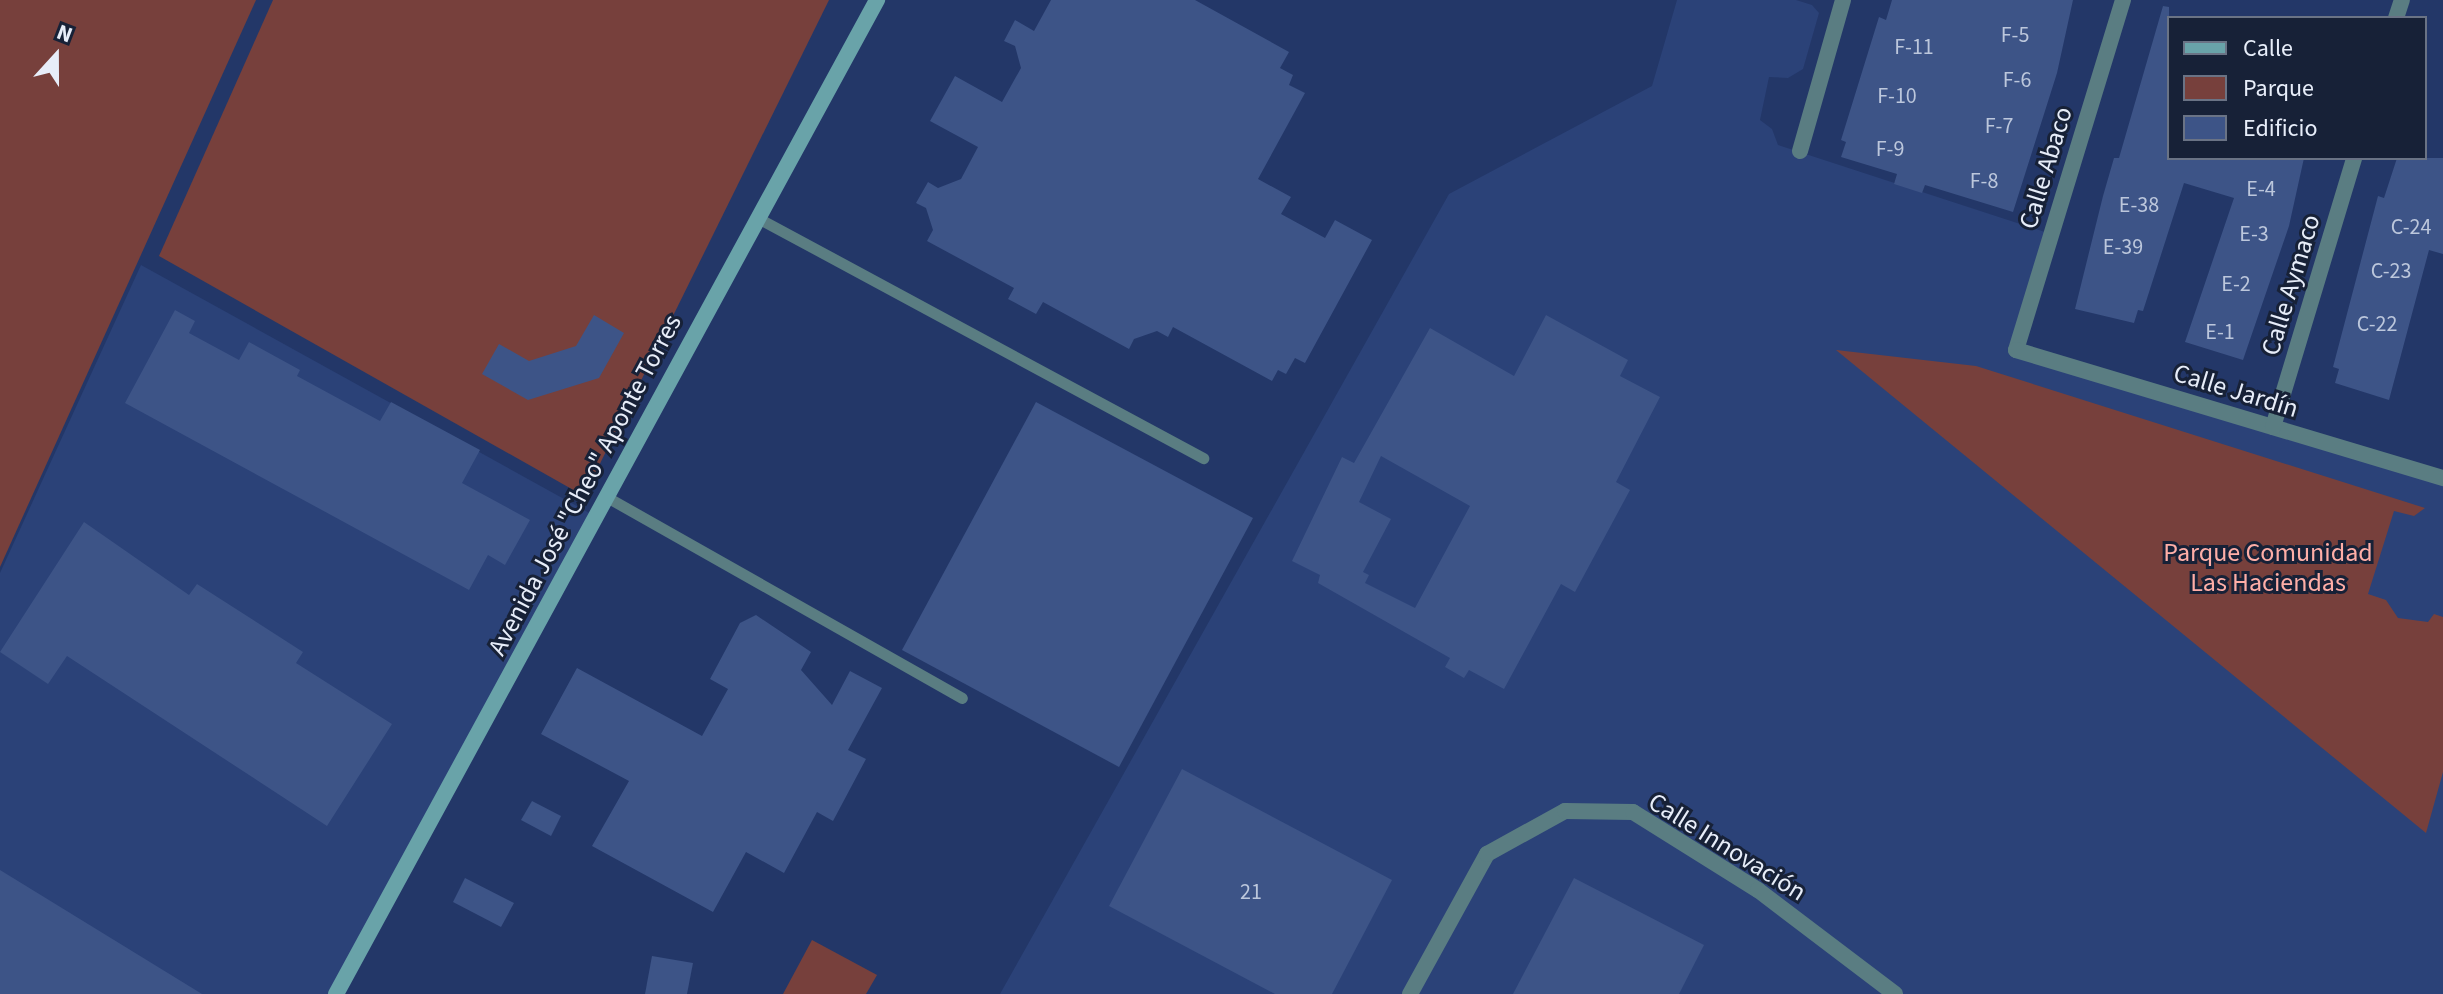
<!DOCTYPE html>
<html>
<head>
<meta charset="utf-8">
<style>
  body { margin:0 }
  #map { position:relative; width:2443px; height:994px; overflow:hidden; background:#233768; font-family:"Source Sans 3",sans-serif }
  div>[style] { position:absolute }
  .built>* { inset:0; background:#2b4278 }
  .green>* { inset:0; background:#77403c }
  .building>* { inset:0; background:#3d5487 }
  .lane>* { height:11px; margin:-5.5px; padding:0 5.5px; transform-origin:5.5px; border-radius:5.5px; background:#5a7d82 }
  .street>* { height:16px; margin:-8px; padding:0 8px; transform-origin:8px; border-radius:8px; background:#5a7d82 }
  .secondary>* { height:16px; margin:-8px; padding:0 8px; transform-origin:8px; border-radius:8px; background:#69a3a9 }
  span { translate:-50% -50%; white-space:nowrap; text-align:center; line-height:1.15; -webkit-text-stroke:6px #172137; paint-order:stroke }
  .number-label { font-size:22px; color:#bcc7dc }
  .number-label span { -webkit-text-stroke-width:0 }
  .street-label { font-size:26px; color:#e7edf9 }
  .park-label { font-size:26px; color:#feaea7 }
  .legend { position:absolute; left:2167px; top:16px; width:260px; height:144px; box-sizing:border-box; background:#172137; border:2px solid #6a7385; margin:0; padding:10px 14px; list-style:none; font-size:24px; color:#e7edf9 }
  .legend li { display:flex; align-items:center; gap:16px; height:40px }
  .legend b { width:40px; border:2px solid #6a7385 }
  .north { position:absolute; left:16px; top:16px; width:80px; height:80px; -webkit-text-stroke:6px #172137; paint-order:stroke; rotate:21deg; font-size:22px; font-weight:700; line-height:32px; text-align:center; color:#e7edf9 }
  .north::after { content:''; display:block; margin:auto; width:28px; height:36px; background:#e7edf9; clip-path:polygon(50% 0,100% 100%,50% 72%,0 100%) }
</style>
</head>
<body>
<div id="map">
  <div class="built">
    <i style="clip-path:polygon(1677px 0,1796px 0,1812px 5px,1819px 13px,1803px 69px,1788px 78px,1769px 77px,1760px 120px,1772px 129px,1778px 145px,2051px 234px,2016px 345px,2443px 474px,2443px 994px,1000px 994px,1449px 194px,1652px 86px)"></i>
    <i style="clip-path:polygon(141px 265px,593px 515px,331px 994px,0 994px,0 573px)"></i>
  </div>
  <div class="green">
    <i style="clip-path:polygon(0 0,256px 0,0 567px)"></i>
    <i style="clip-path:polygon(273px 0,829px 0,584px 496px,159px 256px)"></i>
    <i style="clip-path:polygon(1836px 350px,1976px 366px,2425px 508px,2414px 516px,2394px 511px,2368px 594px,2386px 600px,2398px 618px,2428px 622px,2434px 614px,2443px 617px,2443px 772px,2426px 833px)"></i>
    <i style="clip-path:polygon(812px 940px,877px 975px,866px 994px,783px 994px)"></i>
  </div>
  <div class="building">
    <i style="clip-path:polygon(1051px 0,1195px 0,1289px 52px,1280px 68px,1293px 75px,1289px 85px,1305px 93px,1258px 179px,1291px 197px,1281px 214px,1325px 238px,1335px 220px,1372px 240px,1305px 363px,1295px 358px,1286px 374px,1278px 370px,1272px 381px,1173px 327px,1168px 337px,1157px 331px,1134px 339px,1129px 349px,1043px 302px,1036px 314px,1008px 299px,1014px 288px,927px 241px,933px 230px,926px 208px,916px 203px,928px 182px,938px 188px,961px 179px,978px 147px,930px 121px,955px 76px,1002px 102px,1021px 68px,1015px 46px,1004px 41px,1015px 20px,1034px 31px)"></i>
    <i style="clip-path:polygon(1892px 0,2073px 0,2057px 73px,2013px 212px,1925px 185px,1922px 193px,1894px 184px,1897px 174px,1841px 157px,1846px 142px,1841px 140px,1879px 17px,1886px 20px)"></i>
    <i style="clip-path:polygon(2163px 6px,2169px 7px,2169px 158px,2304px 158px,2289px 226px,2243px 360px,2185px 342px,2234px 198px,2184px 183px,2143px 311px,2138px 310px,2134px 323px,2075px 309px,2103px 196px,2114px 158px,2119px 158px)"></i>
    <i style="clip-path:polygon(2397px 158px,2443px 158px,2443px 254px,2429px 250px,2389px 400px,2335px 383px,2339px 369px,2333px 367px,2378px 196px,2384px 198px)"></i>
    <i style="clip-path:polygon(175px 310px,195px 321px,189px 333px,239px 360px,249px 342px,300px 370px,297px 376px,380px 421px,391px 402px,480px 450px,462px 483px,530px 520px,505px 565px,488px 555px,469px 590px,125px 403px)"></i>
    <i style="clip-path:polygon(594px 315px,624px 333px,599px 378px,528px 400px,482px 374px,499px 344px,529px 361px,576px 346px)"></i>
    <i style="clip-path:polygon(evenodd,1546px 315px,1628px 360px,1620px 376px,1660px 397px,1616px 482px,1630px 490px,1575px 592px,1561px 584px,1504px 689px,1469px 670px,1464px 678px,1445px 667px,1450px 658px,1318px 583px,1320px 575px,1292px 561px,1342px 457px,1354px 463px,1430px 328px,1514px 376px,1546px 315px,1381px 456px,1470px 506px,1415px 608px,1365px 583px,1369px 575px,1363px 572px,1391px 519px,1359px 502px,1381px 456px)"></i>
    <i style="clip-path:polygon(1036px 402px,1253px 518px,1119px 767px,902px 650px)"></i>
    <i style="clip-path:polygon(84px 522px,189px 595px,197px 584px,303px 652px,296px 663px,392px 724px,327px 826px,67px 656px,48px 684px,0 652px)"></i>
    <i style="clip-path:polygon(756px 615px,811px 652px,801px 670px,832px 705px,850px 671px,882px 688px,848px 750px,866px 759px,833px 821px,817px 812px,784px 873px,746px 852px,713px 912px,592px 846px,629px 781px,541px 734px,577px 668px,702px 736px,728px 689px,710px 679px,740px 623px)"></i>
    <i style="clip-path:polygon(1182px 769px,1392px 880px,1332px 994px,1275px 994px,1109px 906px)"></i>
    <i style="clip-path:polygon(532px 801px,561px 816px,551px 836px,521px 820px)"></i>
    <i style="clip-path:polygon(0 870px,202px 994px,0 994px)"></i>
    <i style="clip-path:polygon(465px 878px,514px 903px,501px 927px,453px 902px)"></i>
    <i style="clip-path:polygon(1574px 878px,1704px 945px,1679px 994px,1513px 994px)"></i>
    <i style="clip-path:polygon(652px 956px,693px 963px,687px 994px,645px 994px)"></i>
  </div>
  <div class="lane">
    <i style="left:758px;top:218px;width:506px;rotate:28.34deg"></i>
    <i style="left:605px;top:496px;width:410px;rotate:29.5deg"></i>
  </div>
  <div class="street">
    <i style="left:2123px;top:0;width:366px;rotate:107deg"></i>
    <i style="left:2016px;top:350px;width:446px;rotate:16.7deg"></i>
    <i style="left:2396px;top:18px;width:19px;rotate:-72deg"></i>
    <i style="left:1800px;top:151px;width:157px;rotate:-74.1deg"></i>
    <i style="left:2273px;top:427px;width:281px;rotate:-73.2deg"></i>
    <i style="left:1410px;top:994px;width:160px;rotate:-61.2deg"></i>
    <i style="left:1487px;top:854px;width:89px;rotate:-28.9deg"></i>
    <i style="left:1565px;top:811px;width:68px;rotate:0.8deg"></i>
    <i style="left:1633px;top:812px;width:147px;rotate:32deg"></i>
    <i style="left:1758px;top:890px;width:172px;rotate:37.2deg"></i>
  </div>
  <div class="secondary">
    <i style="left:336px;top:994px;width:1132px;rotate:-61.44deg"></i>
  </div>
  <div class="number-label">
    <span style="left:2015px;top:36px">F-5</span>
    <span style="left:1914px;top:48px">F-11</span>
    <span style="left:2017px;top:81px">F-6</span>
    <span style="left:1897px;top:97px">F-10</span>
    <span style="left:1999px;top:127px">F-7</span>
    <span style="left:1890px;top:150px">F-9</span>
    <span style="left:1984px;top:182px">F-8</span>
    <span style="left:2261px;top:190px">E-4</span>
    <span style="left:2139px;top:206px">E-38</span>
    <span style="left:2411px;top:228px">C-24</span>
    <span style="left:2254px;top:235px">E-3</span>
    <span style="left:2123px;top:248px">E-39</span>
    <span style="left:2391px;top:272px">C-23</span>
    <span style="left:2236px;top:285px">E-2</span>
    <span style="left:2377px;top:325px">C-22</span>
    <span style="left:2220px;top:333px">E-1</span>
    <span style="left:1251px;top:893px">21</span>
  </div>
  <div class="street-label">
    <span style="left:2046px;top:168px;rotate:-73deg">Calle Abaco</span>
    <span style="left:2291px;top:285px;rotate:-73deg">Calle Aymaco</span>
    <span style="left:2236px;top:391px;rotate:17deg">Calle Jardín</span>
    <span style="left:585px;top:485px;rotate:-62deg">Avenida José "Cheo" Aponte Torres</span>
    <span style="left:1727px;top:847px;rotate:32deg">Calle Innovación</span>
  </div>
  <div class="park-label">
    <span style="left:2268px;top:568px">Parque Comunidad<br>Las Haciendas</span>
  </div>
  <ul class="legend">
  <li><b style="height:10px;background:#69a3a9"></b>Calle</li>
  <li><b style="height:22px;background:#77403c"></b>Parque</li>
  <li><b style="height:22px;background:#3d5487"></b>Edificio</li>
  </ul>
  <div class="north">N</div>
</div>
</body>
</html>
